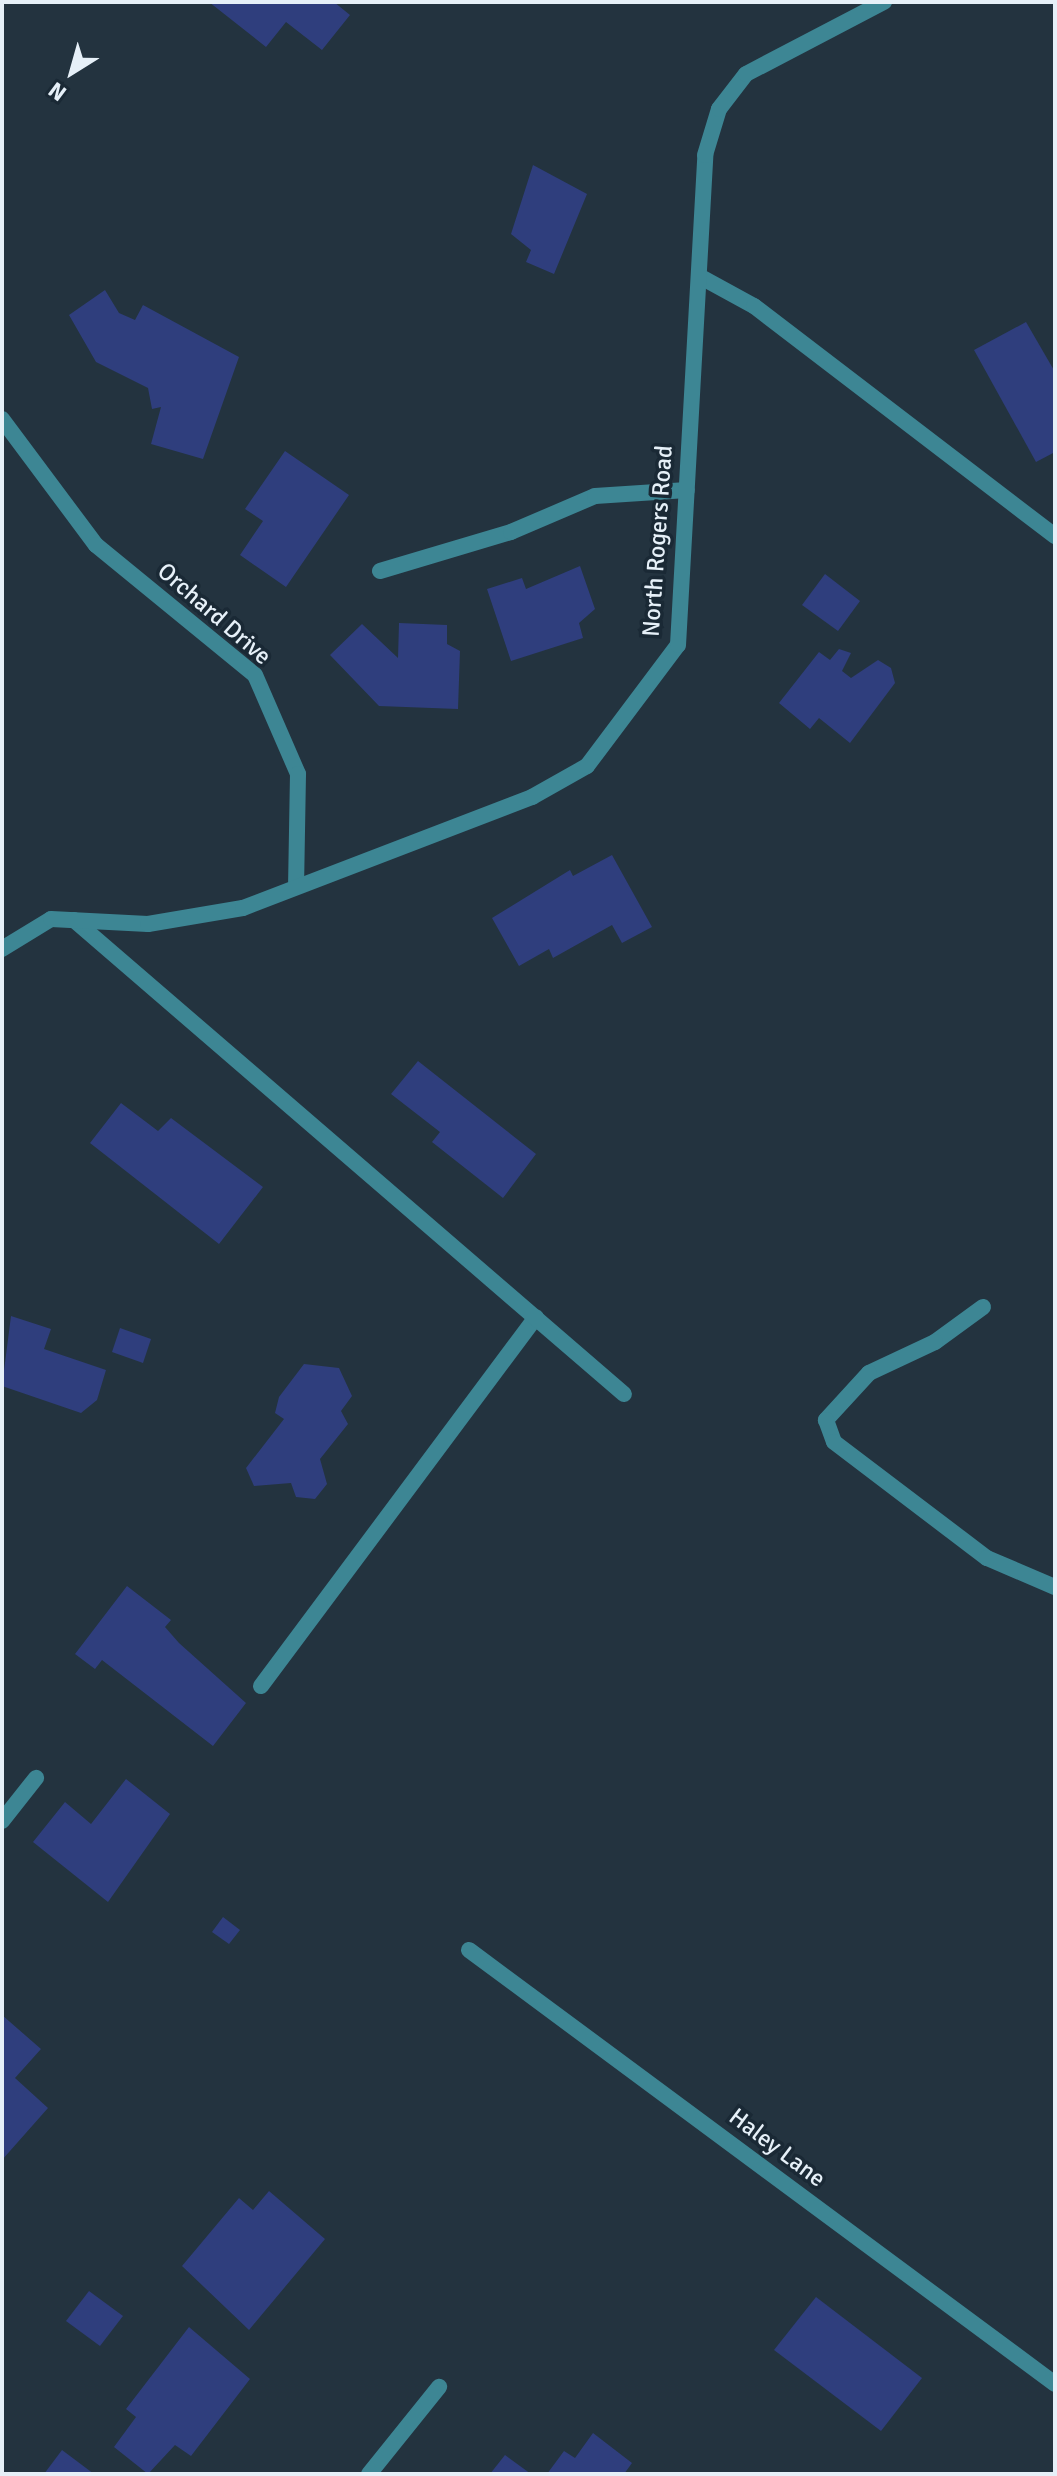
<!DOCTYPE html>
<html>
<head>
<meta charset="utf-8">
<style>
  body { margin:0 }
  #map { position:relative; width:1057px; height:2476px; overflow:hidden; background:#23333f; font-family:Signika,sans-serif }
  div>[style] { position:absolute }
  .building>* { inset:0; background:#2f3e7d }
  .lane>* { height:16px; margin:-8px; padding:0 8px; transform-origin:8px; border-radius:8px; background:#3d8694 }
  .street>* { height:16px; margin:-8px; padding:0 8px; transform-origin:8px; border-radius:8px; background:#3d8694 }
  span { translate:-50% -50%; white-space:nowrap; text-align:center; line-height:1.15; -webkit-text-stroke:7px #1a2935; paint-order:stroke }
  .street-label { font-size:24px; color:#e6f0f8 }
  .frame { position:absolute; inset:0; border:4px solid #e6f0f8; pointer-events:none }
  .north { position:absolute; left:32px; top:32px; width:80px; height:80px; -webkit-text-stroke:6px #1a2935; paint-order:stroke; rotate:217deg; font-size:22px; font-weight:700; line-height:32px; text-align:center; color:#e6f0f8 }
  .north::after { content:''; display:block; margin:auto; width:28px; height:36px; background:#e6f0f8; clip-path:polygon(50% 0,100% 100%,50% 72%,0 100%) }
</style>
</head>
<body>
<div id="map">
  <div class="building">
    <i style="clip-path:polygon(209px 2px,334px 2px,350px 15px,322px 50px,286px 22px,266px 47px)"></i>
    <i style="clip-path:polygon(533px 165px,587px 194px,554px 274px,526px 262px,531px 250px,511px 234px)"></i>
    <i style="clip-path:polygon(105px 290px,119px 313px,135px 320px,143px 305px,239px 357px,203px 459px,151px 444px,161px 407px,152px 409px,148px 388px,96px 362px,69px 315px)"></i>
    <i style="clip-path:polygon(1026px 322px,1055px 372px,1055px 452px,1036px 462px,974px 350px)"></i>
    <i style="clip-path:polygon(285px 451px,349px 495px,286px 587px,240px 555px,263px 521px,245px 509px)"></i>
    <i style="clip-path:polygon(580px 566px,595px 609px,579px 623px,583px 638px,511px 661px,487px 589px,522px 578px,526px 589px)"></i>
    <i style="clip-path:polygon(825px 574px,860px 601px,838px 631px,802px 605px)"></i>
    <i style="clip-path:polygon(399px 623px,447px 625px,447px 644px,460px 651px,458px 709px,379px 706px,330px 655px,362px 624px,398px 658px)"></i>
    <i style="clip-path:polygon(839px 649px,851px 653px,842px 671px,851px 678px,878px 660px,891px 668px,895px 683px,850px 743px,819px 718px,810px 729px,779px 703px,819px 652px,830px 660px)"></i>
    <i style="clip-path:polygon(612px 855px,652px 927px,622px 943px,612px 925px,553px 958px,549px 949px,519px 966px,492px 918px,570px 870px,573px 876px)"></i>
    <i style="clip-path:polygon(418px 1061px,536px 1154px,503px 1198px,432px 1142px,440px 1132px,391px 1094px)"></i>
    <i style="clip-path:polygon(121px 1103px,158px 1131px,171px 1118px,263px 1187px,219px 1244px,90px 1143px)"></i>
    <i style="clip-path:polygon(11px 1316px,51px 1329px,44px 1349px,106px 1370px,97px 1400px,81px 1413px,2px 1386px)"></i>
    <i style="clip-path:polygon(120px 1328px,151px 1339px,143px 1363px,112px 1352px)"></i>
    <i style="clip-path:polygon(304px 1364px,339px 1368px,352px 1396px,341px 1411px,348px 1424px,320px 1459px,327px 1484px,315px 1499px,296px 1497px,291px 1483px,254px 1486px,246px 1468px,284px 1419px,275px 1413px,279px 1397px)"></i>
    <i style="clip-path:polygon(127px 1586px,171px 1620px,165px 1627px,179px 1643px,246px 1703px,213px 1746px,102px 1660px,95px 1669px,75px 1654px)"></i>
    <i style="clip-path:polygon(126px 1779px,170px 1814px,108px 1902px,33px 1842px,65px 1802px,91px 1824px)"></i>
    <i style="clip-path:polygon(223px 1917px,240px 1930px,229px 1944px,212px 1932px)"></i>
    <i style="clip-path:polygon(2px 2015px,41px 2049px,15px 2078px,48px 2108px,2px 2160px)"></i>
    <i style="clip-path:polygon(269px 2191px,325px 2239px,249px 2330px,182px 2266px,239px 2198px,253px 2210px)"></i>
    <i style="clip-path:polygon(89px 2291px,123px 2316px,100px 2346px,66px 2321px)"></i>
    <i style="clip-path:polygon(816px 2297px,922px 2378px,881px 2431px,774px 2350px)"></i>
    <i style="clip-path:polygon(189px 2327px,250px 2379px,191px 2456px,175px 2445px,148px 2474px,114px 2447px,136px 2417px,126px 2409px)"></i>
    <i style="clip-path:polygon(593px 2433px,632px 2463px,624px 2474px,547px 2474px,564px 2451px,575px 2458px)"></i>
    <i style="clip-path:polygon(62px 2450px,94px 2474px,44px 2474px)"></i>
    <i style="clip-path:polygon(505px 2455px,531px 2474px,490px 2474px)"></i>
  </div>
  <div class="lane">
    <i style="left:699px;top:276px;width:63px;rotate:28.6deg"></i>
    <i style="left:754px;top:306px;width:379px;rotate:37.4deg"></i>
    <i style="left:380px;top:571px;width:137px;rotate:-16.6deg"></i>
    <i style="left:511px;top:532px;width:91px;rotate:-23.2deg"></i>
    <i style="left:595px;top:496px;width:92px;rotate:-3.7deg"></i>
    <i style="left:983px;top:1307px;width:59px;rotate:143.9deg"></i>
    <i style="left:935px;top:1342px;width:73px;rotate:154.8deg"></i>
    <i style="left:869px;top:1373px;width:64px;rotate:132.5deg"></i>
    <i style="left:826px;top:1420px;width:23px;rotate:70deg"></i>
    <i style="left:834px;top:1442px;width:192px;rotate:37.2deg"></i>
    <i style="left:987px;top:1558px;width:74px;rotate:23.1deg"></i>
    <i style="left:261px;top:1686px;width:460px;rotate:-53.3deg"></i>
    <i style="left:2px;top:1821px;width:55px;rotate:-51.7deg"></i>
    <i style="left:369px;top:2474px;width:112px;rotate:-51.2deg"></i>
  </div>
  <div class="street">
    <i style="left:2px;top:419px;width:157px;rotate:53.3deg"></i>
    <i style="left:96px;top:545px;width:205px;rotate:39.3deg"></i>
    <i style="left:255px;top:675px;width:108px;rotate:66.5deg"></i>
    <i style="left:298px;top:774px;width:112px;rotate:91deg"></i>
    <i style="left:74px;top:920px;width:726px;rotate:40.76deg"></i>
    <i style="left:2px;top:949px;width:57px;rotate:-31.5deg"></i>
    <i style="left:51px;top:919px;width:97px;rotate:3deg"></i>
    <i style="left:148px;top:924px;width:96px;rotate:-9.6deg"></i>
    <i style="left:243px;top:908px;width:310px;rotate:-21deg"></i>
    <i style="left:532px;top:797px;width:63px;rotate:-29.4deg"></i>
    <i style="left:587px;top:766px;width:151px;rotate:-53.1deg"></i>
    <i style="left:678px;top:645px;width:491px;rotate:-86.8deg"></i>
    <i style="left:705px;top:155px;width:48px;rotate:-73.1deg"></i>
    <i style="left:719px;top:109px;width:44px;rotate:-52.4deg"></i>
    <i style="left:746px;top:74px;width:156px;rotate:-27.6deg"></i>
    <i style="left:469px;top:1950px;width:729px;rotate:36.52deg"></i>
  </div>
  <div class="street-label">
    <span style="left:658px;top:541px;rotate:-86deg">North Rogers Road</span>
    <span style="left:214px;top:614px;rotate:41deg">Orchard Drive</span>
    <span style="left:777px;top:2148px;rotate:37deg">Haley Lane</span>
  </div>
  <div class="frame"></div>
  <div class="north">N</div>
</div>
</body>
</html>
